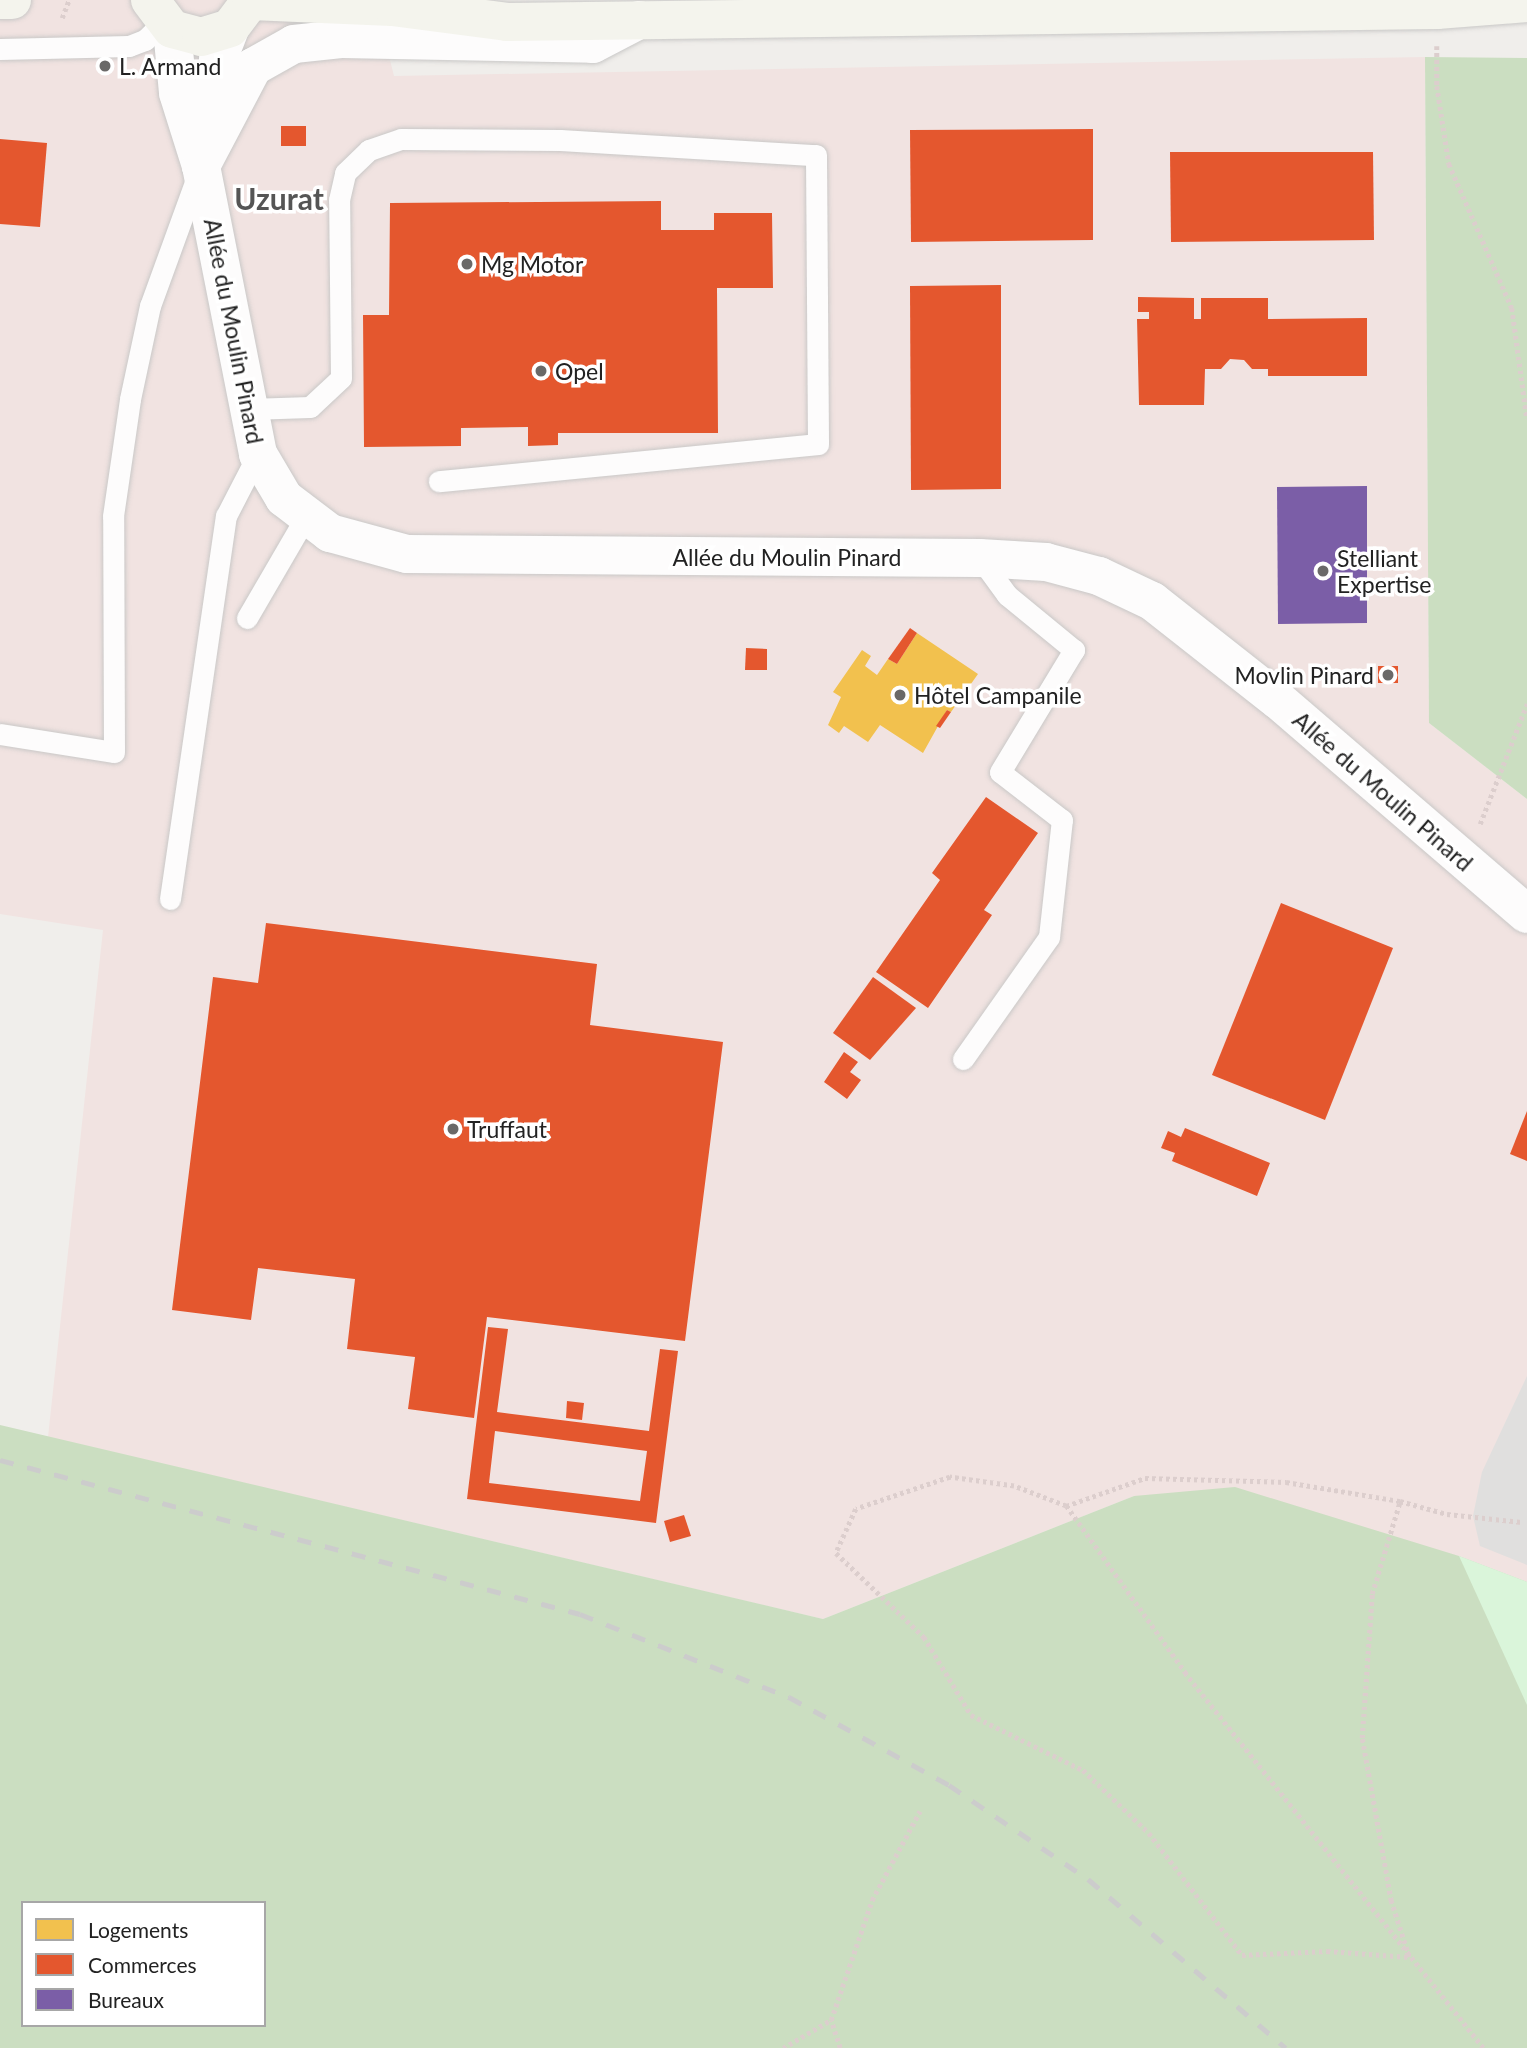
<!DOCTYPE html>
<html>
<head>
<meta charset="utf-8">
<style>
  body { margin:0 }
  #map { position:relative; width:1527px; height:2048px; overflow:hidden; background:#f0eeeb; font-family:Lato,sans-serif }
  div>[style] { position:absolute }
  .commercial>* { inset:0; background:#f1e3e1 }
  .forest>* { inset:0; background:#cbdec1 }
  .park>* { inset:0; background:#daf5da }
  .parking>* { inset:0; background:#e0dfde }
  .homes>* { inset:0; background:#f2c14e }
  .shops>* { inset:0; background:#e4572e }
  .offices>* { inset:0; background:#7b5ea7 }
  .path>* { height:4.5px; margin-top:-2.25px; transform-origin:0; background:repeating-linear-gradient(90deg,#dccecd 0 3.5px,transparent 0 7px) }
  .roads { filter:drop-shadow(0 0 2px #c9c8c7) drop-shadow(0 0 2px #c9c8c7) }
  .lane>* { height:21px; margin:-10.5px; padding:0 10.5px; transform-origin:10.5px; border-radius:10.5px; background:#fdfcfc }
  .street>* { height:38px; margin:-19px; padding:0 19px; transform-origin:19px; border-radius:19px; background:#fdfcfc }
  .secondary>* { height:38px; margin:-19px; padding:0 19px; transform-origin:19px; border-radius:19px; background:#f4f4ed }
  .rail>* { height:5px; margin-top:-2.5px; transform-origin:0; background:repeating-linear-gradient(90deg,#ccc 0 14px,transparent 0 28px) }
  .dots>* { width:19px; height:19px; translate:-50% -50%; box-sizing:border-box; border:4px solid #fff; border-radius:50% }
  span { translate:-50% -50%; white-space:nowrap; text-align:center; line-height:1.15; -webkit-text-stroke:7px #fff; paint-order:stroke }
  .poi-label { font-size:23px; color:#222 }
  .left { translate:0 -50%; text-align:left }
  .right { translate:-100% -50%; text-align:right }
  .street-label { font-size:23px; color:#222 }
  .district-label { font-size:30px; color:#555; font-weight:700 }
  .legend { position:absolute; left:21px; top:1901px; width:245px; height:126px; box-sizing:border-box; background:#fff; border:2px solid #a7a7a7; margin:0; padding:9px 12px; list-style:none; font-size:21px; color:#222 }
  .legend li { display:flex; align-items:center; gap:14px; height:35px }
  .legend b { width:35px; border:2px solid #a7a7a7 }
</style>
</head>
<body>
<div id="map">
  <div class="commercial">
    <i style="clip-path:polygon(0 0,375px 0,394px 76px,1425px 57px,1429px 723px,1527px 799px,1527px 1582px,1459px 1556px,1134px 1496px,823px 1619px,48px 1437px,103px 930px,0 914px)"></i>
  </div>
  <div class="forest">
    <i style="clip-path:polygon(1425px 57px,1527px 58px,1527px 799px,1429px 723px)"></i>
    <i style="clip-path:polygon(evenodd,0 1425px,823px 1619px,1134px 1496px,1235px 1487px,1459px 1556px,1527px 1582px,1527px 2048px,0 2048px,0 1425px,23px 1903px,264px 1903px,264px 2025px,23px 2025px,23px 1903px)"></i>
  </div>
  <div class="park">
    <i style="clip-path:polygon(1459px 1556px,1527px 1582px,1527px 1705px)"></i>
  </div>
  <div class="parking">
    <i style="clip-path:polygon(1527px 1376px,1527px 1565px,1480px 1546px,1473px 1516px,1482px 1472px)"></i>
  </div>
  <div class="homes">
    <i style="clip-path:polygon(917px 633px,978px 674px,951px 712px,947px 710px,923px 753px,880px 725px,868px 742px,844px 726px,839px 733px,828px 725px,841px 697px,833px 692px,862px 650px,871px 656px,865px 666px,877px 675px,888px 659px,897px 664px)"></i>
  </div>
  <div class="shops">
    <i style="clip-path:polygon(281px 126px,306px 126px,306px 146px,281px 146px)"></i>
    <i style="clip-path:polygon(1093px 129px,1093px 240px,911px 242px,910px 130px)"></i>
    <i style="clip-path:polygon(0 139px,47px 143px,40px 227px,0 224px)"></i>
    <i style="clip-path:polygon(1170px 152px,1373px 152px,1374px 240px,1171px 242px)"></i>
    <i style="clip-path:polygon(661px 201px,661px 230px,714px 230px,714px 213px,772px 213px,773px 288px,717px 288px,718px 433px,558px 433px,558px 445px,528px 446px,528px 427px,461px 428px,461px 446px,364px 447px,363px 315px,389px 315px,390px 203px)"></i>
    <i style="clip-path:polygon(1001px 285px,1001px 489px,911px 490px,910px 286px)"></i>
    <i style="clip-path:polygon(1138px 297px,1194px 298px,1194px 319px,1201px 319px,1201px 298px,1268px 298px,1268px 319px,1367px 318px,1367px 376px,1268px 376px,1268px 369px,1252px 369px,1244px 360px,1230px 359px,1221px 369px,1205px 369px,1204px 405px,1139px 405px,1137px 319px,1149px 319px,1149px 312px,1138px 312px)"></i>
    <i style="clip-path:polygon(910px 628px,917px 633px,897px 664px,888px 659px)"></i>
    <i style="clip-path:polygon(746px 648px,767px 649px,767px 670px,745px 670px)"></i>
    <i style="clip-path:polygon(1378px 666px,1398px 666px,1398px 683px,1378px 683px)"></i>
    <i style="clip-path:polygon(947px 710px,951px 712px,940px 728px,936px 726px)"></i>
    <i style="clip-path:polygon(986px 797px,1038px 833px,984px 910px,992px 915px,928px 1008px,876px 972px,940px 880px,932px 873px)"></i>
    <i style="clip-path:polygon(1281px 903px,1393px 948px,1325px 1120px,1212px 1075px)"></i>
    <i style="clip-path:polygon(266px 923px,597px 964px,590px 1025px,723px 1042px,685px 1341px,487px 1317px,474px 1418px,408px 1409px,415px 1357px,347px 1349px,355px 1279px,258px 1268px,251px 1320px,172px 1310px,213px 977px,258px 983px)"></i>
    <i style="clip-path:polygon(873px 977px,916px 1008px,870px 1060px,833px 1033px)"></i>
    <i style="clip-path:polygon(844px 1052px,858px 1062px,850px 1072px,861px 1080px,847px 1099px,824px 1082px)"></i>
    <i style="clip-path:polygon(1527px 1111px,1527px 1161px,1510px 1154px)"></i>
    <i style="clip-path:polygon(1185px 1128px,1270px 1163px,1257px 1196px,1172px 1161px,1175px 1153px,1161px 1148px,1168px 1131px,1181px 1137px)"></i>
    <i style="clip-path:polygon(evenodd,488px 1327px,508px 1329px,497px 1412px,649px 1431px,660px 1349px,678px 1351px,656px 1523px,467px 1499px,488px 1327px,495px 1431px,647px 1451px,640px 1501px,489px 1483px,495px 1431px)"></i>
    <i style="clip-path:polygon(567px 1401px,584px 1403px,582px 1420px,566px 1418px)"></i>
    <i style="clip-path:polygon(684px 1515px,691px 1536px,670px 1542px,664px 1521px)"></i>
  </div>
  <div class="offices">
    <i style="clip-path:polygon(1367px 486px,1367px 623px,1278px 624px,1277px 487px)"></i>
  </div>
  <div class="path">
    <i style="left:62px;top:18px;width:19px;rotate:-69deg"></i>
    <i style="left:1437px;top:46px;width:40px;rotate:90deg"></i>
    <i style="left:1437px;top:86px;width:79px;rotate:81.3deg"></i>
    <i style="left:1449px;top:164px;width:157px;rotate:66.4deg"></i>
    <i style="left:1512px;top:308px;width:112px;rotate:82.3deg"></i>
    <i style="left:1480px;top:824px;width:129px;rotate:-68.6deg"></i>
    <i style="left:1066px;top:1506px;width:56px;rotate:-159deg"></i>
    <i style="left:1014px;top:1486px;width:65px;rotate:-172deg"></i>
    <i style="left:950px;top:1477px;width:99px;rotate:161.2deg"></i>
    <i style="left:856px;top:1509px;width:48px;rotate:114.4deg"></i>
    <i style="left:836px;top:1553px;width:122px;rotate:43.7deg"></i>
    <i style="left:924px;top:1637px;width:91px;rotate:58.9deg"></i>
    <i style="left:971px;top:1715px;width:125px;rotate:26.2deg"></i>
    <i style="left:1083px;top:1770px;width:91px;rotate:43.7deg"></i>
    <i style="left:1149px;top:1833px;width:153px;rotate:52.7deg"></i>
    <i style="left:1242px;top:1955px;width:85px;rotate:-2.7deg"></i>
    <i style="left:1327px;top:1951px;width:82px;rotate:4.2deg"></i>
    <i style="left:1409px;top:1957px;width:59px;rotate:-107.8deg"></i>
    <i style="left:1391px;top:1901px;width:166px;rotate:-100.1deg"></i>
    <i style="left:1362px;top:1738px;width:144px;rotate:-86deg"></i>
    <i style="left:1372px;top:1594px;width:97px;rotate:-73.2deg"></i>
    <i style="left:783px;top:2048px;width:56px;rotate:-30.3deg"></i>
    <i style="left:840px;top:2048px;width:29px;rotate:-108deg"></i>
    <i style="left:831px;top:2020px;width:127px;rotate:-71.1deg"></i>
    <i style="left:872px;top:1900px;width:101px;rotate:-61.7deg"></i>
    <i style="left:1483px;top:2048px;width:478px;rotate:-128.5deg"></i>
    <i style="left:1186px;top:1674px;width:206px;rotate:-125.5deg"></i>
    <i style="left:1066px;top:1506px;width:84px;rotate:-19.5deg"></i>
    <i style="left:1145px;top:1478px;width:141px;rotate:1.6deg"></i>
    <i style="left:1286px;top:1482px;width:116px;rotate:9.5deg"></i>
    <i style="left:1400px;top:1501px;width:49px;rotate:15.5deg"></i>
    <i style="left:1447px;top:1514px;width:75px;rotate:6.1deg"></i>
  </div>
  <div class="roads">
    <div class="lane">
      <i style="left:0;top:49px;width:129px;rotate:-1.3deg"></i>
      <i style="left:129px;top:46px;width:17px;rotate:-21deg"></i>
      <i style="left:145px;top:40px;width:25px;rotate:-45deg"></i>
      <i style="left:249px;top:409px;width:61px;rotate:-1.9deg"></i>
      <i style="left:310px;top:407px;width:42px;rotate:-43.1deg"></i>
      <i style="left:341px;top:378px;width:178px;rotate:-90.6deg"></i>
      <i style="left:339px;top:200px;width:28px;rotate:-77deg"></i>
      <i style="left:345px;top:173px;width:33px;rotate:-44deg"></i>
      <i style="left:369px;top:150px;width:34px;rotate:-19deg"></i>
      <i style="left:401px;top:139px;width:159px;rotate:0.4deg"></i>
      <i style="left:560px;top:140px;width:256px;rotate:3.4deg"></i>
      <i style="left:816px;top:155px;width:289px;rotate:89.6deg"></i>
      <i style="left:818px;top:444px;width:381px;rotate:174.4deg"></i>
      <i style="left:247px;top:618px;width:119px;rotate:-59.8deg"></i>
      <i style="left:0;top:734px;width:115px;rotate:9deg"></i>
      <i style="left:114px;top:752px;width:236px;rotate:-90.2deg"></i>
      <i style="left:113px;top:516px;width:118px;rotate:-81.7deg"></i>
      <i style="left:130px;top:399px;width:95px;rotate:-77.9deg"></i>
      <i style="left:150px;top:306px;width:140px;rotate:-70deg"></i>
      <i style="left:170px;top:899px;width:387px;rotate:-81.7deg"></i>
      <i style="left:226px;top:516px;width:70px;rotate:-62.7deg"></i>
      <i style="left:963px;top:1059px;width:149px;rotate:-54.8deg"></i>
      <i style="left:1049px;top:937px;width:118px;rotate:-83.7deg"></i>
      <i style="left:1062px;top:820px;width:78px;rotate:-142.3deg"></i>
      <i style="left:1000px;top:772px;width:143px;rotate:-58.8deg"></i>
      <i style="left:1074px;top:650px;width:87px;rotate:-140.6deg"></i>
      <i style="left:1007px;top:595px;width:46px;rotate:-126.1deg"></i>
    </div>
    <div class="street">
      <i style="left:172px;top:29px;width:64px;rotate:84.6deg"></i>
      <i style="left:178px;top:93px;width:77px;rotate:72.5deg"></i>
      <i style="left:201px;top:166px;width:294px;rotate:78.8deg"></i>
      <i style="left:258px;top:454px;width:51px;rotate:59.4deg"></i>
      <i style="left:284px;top:498px;width:58px;rotate:37.3deg"></i>
      <i style="left:330px;top:533px;width:80px;rotate:15.3deg"></i>
      <i style="left:407px;top:554px;width:573px;rotate:0.4deg"></i>
      <i style="left:980px;top:558px;width:66px;rotate:3.5deg"></i>
      <i style="left:1046px;top:562px;width:55px;rotate:14.8deg"></i>
      <i style="left:1099px;top:576px;width:59px;rotate:25.3deg"></i>
      <i style="left:1152px;top:601px;width:160px;rotate:38.2deg"></i>
      <i style="left:1278px;top:700px;width:328px;rotate:40.7deg"></i>
      <i style="left:207px;top:126px;width:67px;rotate:-80.5deg"></i>
      <i style="left:218px;top:60px;width:34px;rotate:-69deg"></i>
      <i style="left:201px;top:166px;width:112px;rotate:-62.3deg"></i>
      <i style="left:253px;top:67px;width:47px;rotate:-29.3deg"></i>
      <i style="left:294px;top:44px;width:47px;rotate:-6.1deg"></i>
      <i style="left:341px;top:39px;width:252px;rotate:1.1deg"></i>
      <i style="left:593px;top:44px;width:52px;rotate:-27.6deg"></i>
    </div>
    <div class="secondary">
      <i style="left:0;top:0;width:12px"></i>
      <i style="left:150px;top:0;width:36px;rotate:53deg"></i>
      <i style="left:172px;top:29px;width:30px;rotate:15deg"></i>
      <i style="left:201px;top:37px;width:30px;rotate:-17deg"></i>
      <i style="left:230px;top:28px;width:35px;rotate:-53deg"></i>
      <i style="left:251px;top:1px;width:141px;rotate:2.4deg"></i>
      <i style="left:392px;top:7px;width:116px;rotate:7.4deg"></i>
      <i style="left:507px;top:22px;width:930px;rotate:-0.74deg"></i>
      <i style="left:1437px;top:10px;width:90px;rotate:-4.4deg"></i>
    </div>
  </div>
  <div class="rail">
    <i style="left:0;top:1460px;width:600px;rotate:14.87deg"></i>
    <i style="left:580px;top:1614px;width:225px;rotate:21.7deg"></i>
    <i style="left:789px;top:1697px;width:183px;rotate:28.8deg"></i>
    <i style="left:949px;top:1785px;width:168px;rotate:34.1deg"></i>
    <i style="left:1088px;top:1879px;width:260px;rotate:40.5deg"></i>
  </div>
  <div class="dots">
    <i style="left:105px;top:66px;background:#6a6968"></i>
    <i style="left:467px;top:264px;background:#6a6968"></i>
    <i style="left:541px;top:371px;background:#6a6968"></i>
    <i style="left:1323px;top:571px;background:#6a6968"></i>
    <i style="left:1388px;top:675px;background:#6a6968"></i>
    <i style="left:900px;top:695px;background:#6a6968"></i>
    <i style="left:453px;top:1129px;background:#6a6968"></i>
  </div>
  <div class="poi-label">
    <span class="left" style="left:119px;top:66px">L. Armand</span>
    <span class="left" style="left:481px;top:264px">Mg Motor</span>
    <span class="left" style="left:555px;top:371px">Opel</span>
    <span class="left" style="left:1337px;top:571px">Stelliant<br>Expertise</span>
    <span class="right" style="left:1374px;top:675px">Movlin Pinard</span>
    <span class="left" style="left:914px;top:695px">Hôtel Campanile</span>
    <span class="left" style="left:467px;top:1129px">Truffaut</span>
  </div>
  <div class="street-label">
    <span style="left:234px;top:331px;rotate:79deg">Allée du Moulin Pinard</span>
    <span style="left:787px;top:557px">Allée du Moulin Pinard</span>
    <span style="left:1383px;top:791px;rotate:41deg">Allée du Moulin Pinard</span>
  </div>
  <div class="district-label">
    <span style="left:279px;top:198px">Uzurat</span>
  </div>
  <ul class="legend">
  <li><b style="height:19px;background:#f2c14e"></b>Logements</li>
  <li><b style="height:19px;background:#e4572e"></b>Commerces</li>
  <li><b style="height:19px;background:#7b5ea7"></b>Bureaux</li>
  </ul>
</div>
</body>
</html>
